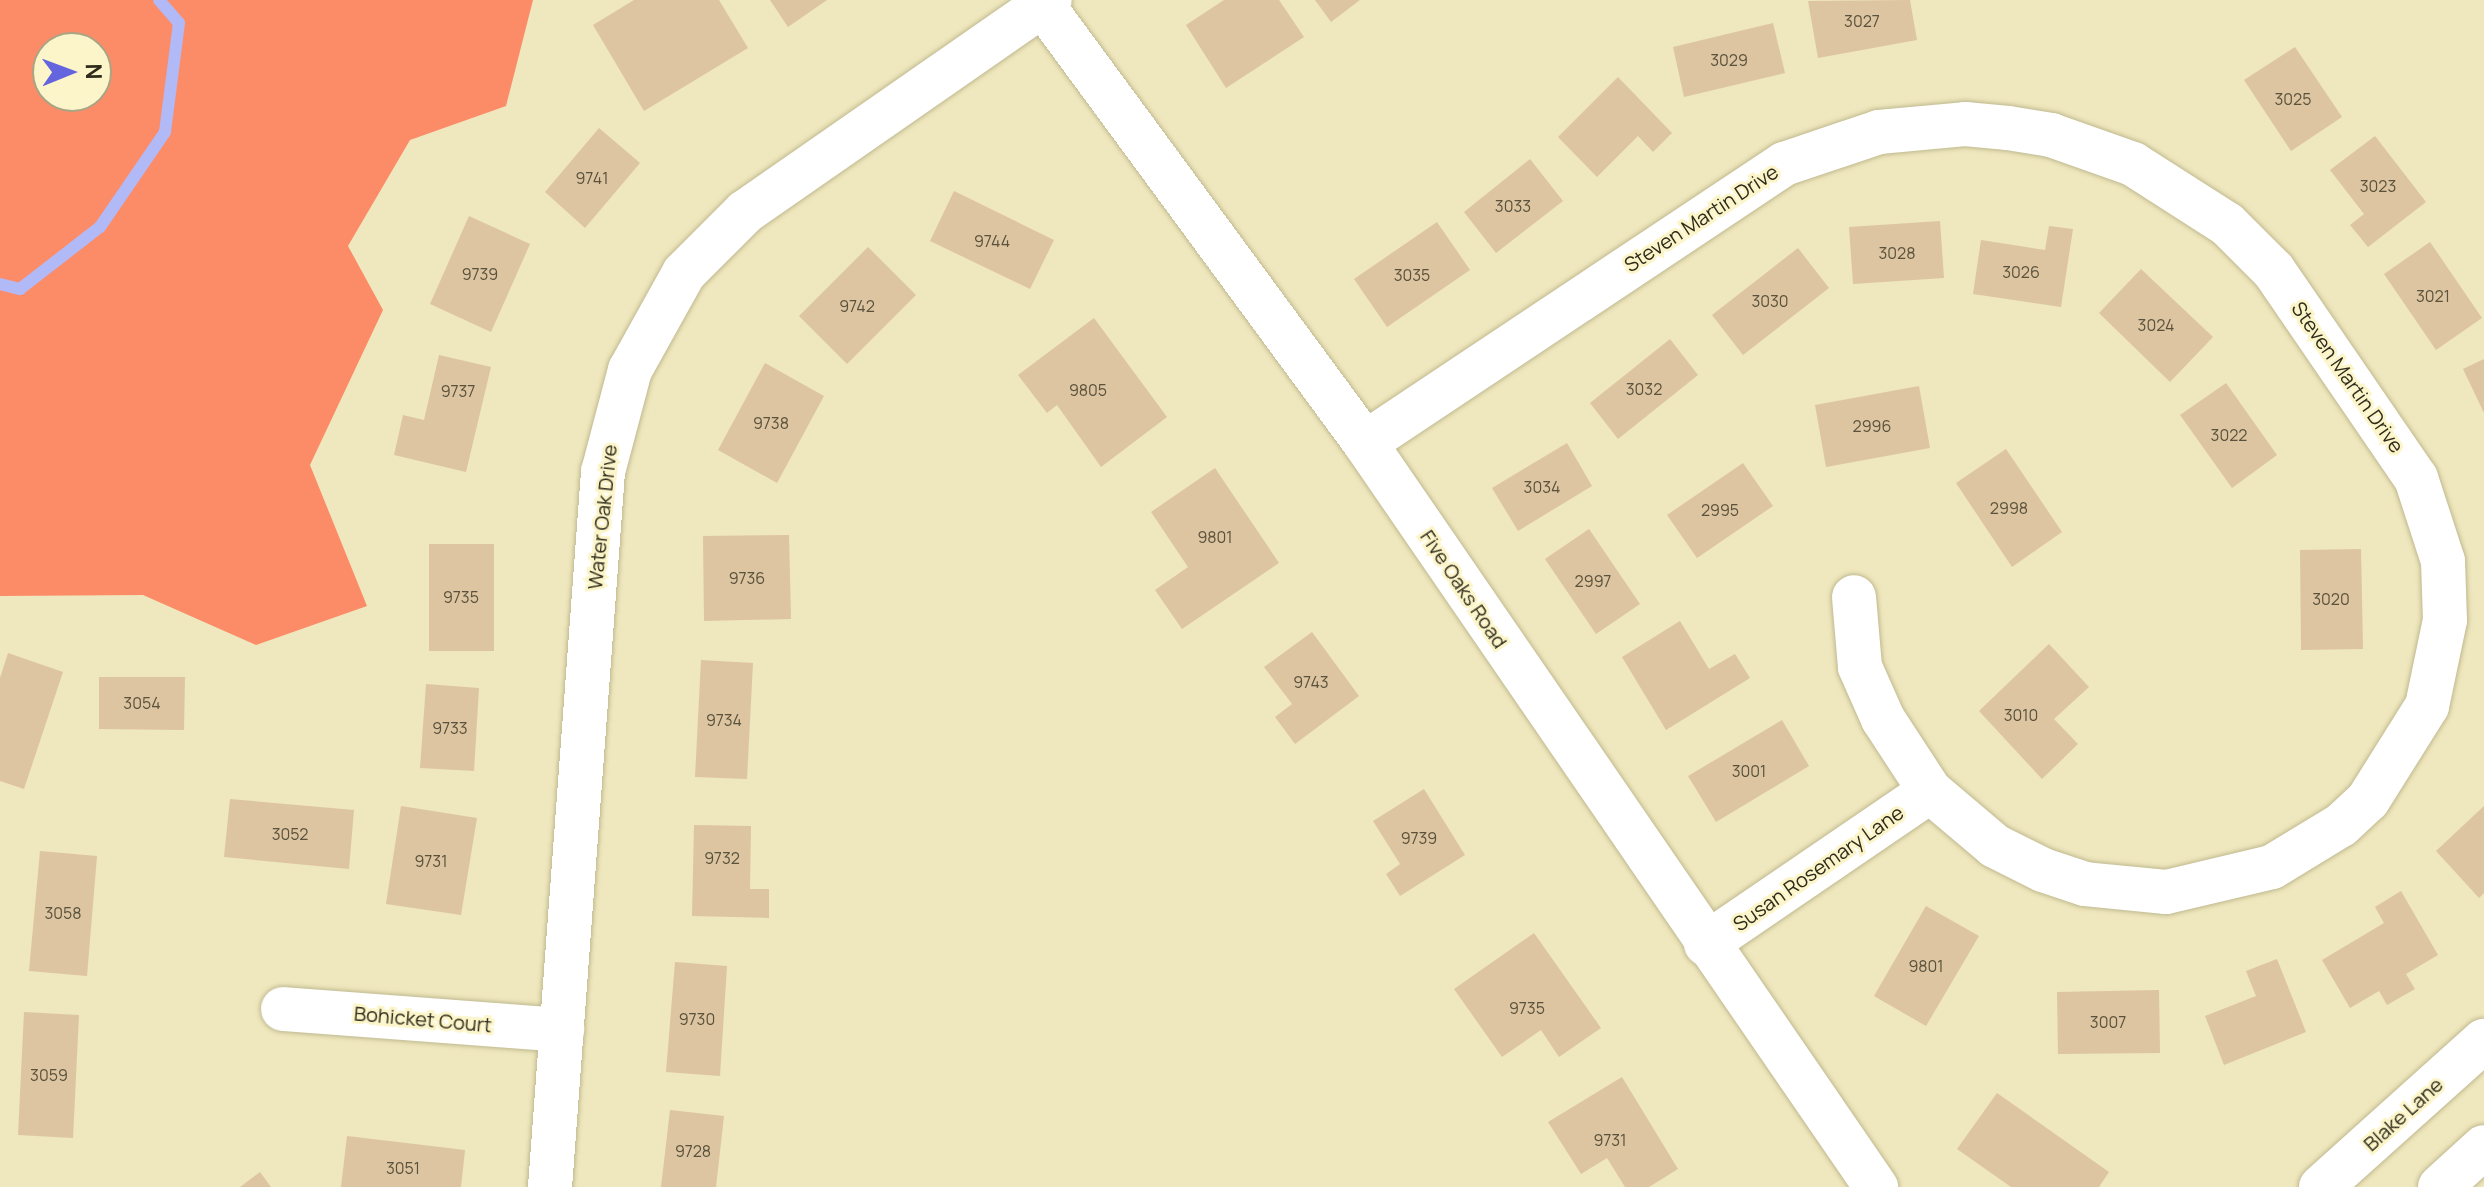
<!DOCTYPE html>
<html>
<head>
<meta charset="utf-8">
<style>
  body { margin:0 }
  #map { position:relative; width:2484px; height:1187px; overflow:hidden; background:#efe7bd; font-family:Manrope,sans-serif }
  div>[style] { position:absolute }
  .forest>* { inset:0; background:#fc8c68 }
  .stream>* { height:12px; margin:-6px; padding:0 6px; transform-origin:6px; border-radius:6px; background:#b2b9f7 }
  .building>* { inset:0; background:#ddc5a1 }
  .roads { filter:drop-shadow(0 0 2px #c0b990) drop-shadow(0 0 2px #c0b990) }
  .minor>* { height:44px; margin:-22px; padding:0 22px; transform-origin:22px; border-radius:22px; background:#fff }
  .major>* { height:44px; margin:-22px; padding:0 22px; transform-origin:22px; border-radius:22px; background:#fff }
  span { translate:-50% -50%; white-space:nowrap; text-align:center; line-height:1.15; -webkit-text-stroke:6px #fcf5ca; paint-order:stroke }
  .number-label { font-size:16px; color:#5a523c }
  .number-label span { -webkit-text-stroke-width:0 }
  .street-label { font-size:20px; color:#2e2b1b }
  .north { position:absolute; left:32px; top:32px; width:80px; height:80px; box-sizing:border-box; background:#fcf5ca; border:2px solid #aaa484; border-radius:50%; rotate:89deg; font-size:22px; font-weight:700; line-height:32px; text-align:center; color:#2e2b1b }
  .north::after { content:''; display:block; margin:auto; width:28px; height:36px; background:#6465de; clip-path:polygon(50% 0,100% 100%,50% 72%,0 100%) }
</style>
</head>
<body>
<div id="map">
  <div class="forest">
    <i style="clip-path:polygon(evenodd,0 0,533px 0,506px 106px,410px 140px,348px 246px,383px 310px,310px 465px,367px 606px,256px 645px,143px 595px,0 596px,0 0,48px 48px,96px 48px,96px 96px,48px 96px,48px 48px)"></i>
  </div>
  <div class="stream">
    <i style="left:0;top:284px;width:21px;rotate:14deg"></i>
    <i style="left:20px;top:289px;width:101px;rotate:-37.8deg"></i>
    <i style="left:100px;top:227px;width:115px;rotate:-55.6deg"></i>
    <i style="left:165px;top:132px;width:110px;rotate:-82.7deg"></i>
    <i style="left:179px;top:23px;width:30px;rotate:-131deg"></i>
  </div>
  <div class="building">
    <i style="clip-path:polygon(634px 0,719px 0,748px 48px,644px 111px,593px 25px)"></i>
    <i style="clip-path:polygon(770px 0,827px 0,788px 27px)"></i>
    <i style="clip-path:polygon(1224px 0,1279px 0,1304px 37px,1226px 88px,1186px 25px)"></i>
    <i style="clip-path:polygon(1315px 0,1360px 0,1331px 22px)"></i>
    <i style="clip-path:polygon(1910px 0,1917px 40px,1818px 58px,1808px 1px)"></i>
    <i style="clip-path:polygon(1773px 23px,1785px 73px,1684px 97px,1673px 47px)"></i>
    <i style="clip-path:polygon(2295px 47px,2342px 117px,2291px 151px,2244px 80px)"></i>
    <i style="clip-path:polygon(1618px 77px,1672px 133px,1653px 152px,1638px 136px,1597px 177px,1558px 137px)"></i>
    <i style="clip-path:polygon(599px 128px,640px 163px,585px 228px,545px 192px)"></i>
    <i style="clip-path:polygon(2375px 136px,2426px 202px,2368px 247px,2350px 225px,2364px 214px,2330px 170px)"></i>
    <i style="clip-path:polygon(1530px 159px,1563px 201px,1496px 253px,1464px 212px)"></i>
    <i style="clip-path:polygon(954px 191px,1054px 240px,1030px 289px,930px 241px)"></i>
    <i style="clip-path:polygon(469px 216px,530px 244px,491px 332px,430px 304px)"></i>
    <i style="clip-path:polygon(1940px 221px,1944px 278px,1853px 284px,1849px 227px)"></i>
    <i style="clip-path:polygon(1437px 222px,1470px 270px,1387px 327px,1354px 279px)"></i>
    <i style="clip-path:polygon(2049px 226px,2073px 229px,2061px 307px,1973px 294px,1981px 240px,2045px 250px)"></i>
    <i style="clip-path:polygon(2430px 242px,2482px 318px,2436px 350px,2384px 274px)"></i>
    <i style="clip-path:polygon(868px 247px,916px 295px,847px 364px,799px 316px)"></i>
    <i style="clip-path:polygon(1798px 248px,1829px 288px,1743px 355px,1712px 315px)"></i>
    <i style="clip-path:polygon(2141px 269px,2213px 337px,2170px 382px,2099px 313px)"></i>
    <i style="clip-path:polygon(1094px 318px,1167px 417px,1101px 467px,1057px 405px,1047px 413px,1018px 375px)"></i>
    <i style="clip-path:polygon(1670px 339px,1698px 375px,1618px 439px,1590px 403px)"></i>
    <i style="clip-path:polygon(439px 355px,491px 367px,466px 472px,394px 455px,403px 415px,424px 420px)"></i>
    <i style="clip-path:polygon(2484px 359px,2484px 413px,2463px 369px)"></i>
    <i style="clip-path:polygon(765px 363px,824px 396px,777px 483px,718px 450px)"></i>
    <i style="clip-path:polygon(2226px 383px,2277px 455px,2232px 488px,2180px 415px)"></i>
    <i style="clip-path:polygon(1919px 386px,1930px 448px,1826px 467px,1815px 405px)"></i>
    <i style="clip-path:polygon(1567px 443px,1592px 486px,1518px 531px,1492px 488px)"></i>
    <i style="clip-path:polygon(2006px 449px,2062px 532px,2012px 567px,1956px 483px)"></i>
    <i style="clip-path:polygon(1743px 463px,1773px 506px,1697px 558px,1667px 515px)"></i>
    <i style="clip-path:polygon(1215px 468px,1279px 563px,1182px 629px,1155px 590px,1188px 567px,1151px 512px)"></i>
    <i style="clip-path:polygon(1589px 529px,1640px 604px,1596px 634px,1545px 559px)"></i>
    <i style="clip-path:polygon(789px 535px,791px 619px,704px 621px,703px 536px)"></i>
    <i style="clip-path:polygon(429px 544px,494px 544px,494px 651px,429px 651px)"></i>
    <i style="clip-path:polygon(2361px 549px,2363px 649px,2301px 650px,2300px 550px)"></i>
    <i style="clip-path:polygon(1680px 621px,1709px 669px,1735px 654px,1750px 678px,1666px 730px,1622px 657px)"></i>
    <i style="clip-path:polygon(1312px 632px,1359px 696px,1295px 744px,1275px 717px,1292px 704px,1264px 667px)"></i>
    <i style="clip-path:polygon(2049px 644px,2089px 687px,2054px 719px,2078px 744px,2042px 779px,1979px 711px)"></i>
    <i style="clip-path:polygon(8px 653px,63px 672px,24px 789px,0 781px,0 678px)"></i>
    <i style="clip-path:polygon(701px 660px,753px 663px,747px 779px,695px 777px)"></i>
    <i style="clip-path:polygon(99px 677px,185px 677px,184px 730px,99px 729px)"></i>
    <i style="clip-path:polygon(426px 684px,479px 688px,474px 771px,420px 768px)"></i>
    <i style="clip-path:polygon(1782px 720px,1809px 766px,1716px 822px,1688px 776px)"></i>
    <i style="clip-path:polygon(1424px 789px,1465px 855px,1400px 896px,1386px 874px,1400px 864px,1373px 821px)"></i>
    <i style="clip-path:polygon(230px 799px,354px 810px,349px 869px,224px 857px)"></i>
    <i style="clip-path:polygon(401px 806px,477px 818px,461px 915px,386px 904px)"></i>
    <i style="clip-path:polygon(2484px 806px,2484px 893px,2479px 898px,2436px 851px)"></i>
    <i style="clip-path:polygon(694px 825px,751px 826px,750px 889px,769px 889px,769px 918px,692px 916px)"></i>
    <i style="clip-path:polygon(40px 851px,97px 856px,87px 976px,29px 971px)"></i>
    <i style="clip-path:polygon(2401px 891px,2438px 955px,2406px 974px,2415px 989px,2387px 1005px,2379px 991px,2350px 1008px,2322px 960px,2384px 923px,2375px 907px)"></i>
    <i style="clip-path:polygon(1926px 906px,1979px 936px,1926px 1026px,1874px 996px)"></i>
    <i style="clip-path:polygon(1534px 933px,1601px 1028px,1559px 1057px,1541px 1030px,1502px 1057px,1454px 989px)"></i>
    <i style="clip-path:polygon(2277px 959px,2306px 1032px,2224px 1065px,2205px 1016px,2256px 996px,2246px 971px)"></i>
    <i style="clip-path:polygon(675px 962px,727px 966px,720px 1076px,666px 1072px)"></i>
    <i style="clip-path:polygon(2159px 990px,2160px 1053px,2058px 1054px,2057px 992px)"></i>
    <i style="clip-path:polygon(24px 1012px,79px 1015px,73px 1138px,18px 1135px)"></i>
    <i style="clip-path:polygon(1622px 1077px,1678px 1169px,1649px 1187px,1625px 1187px,1607px 1158px,1581px 1174px,1548px 1122px)"></i>
    <i style="clip-path:polygon(1997px 1093px,2109px 1172px,2099px 1187px,2011px 1187px,1957px 1149px)"></i>
    <i style="clip-path:polygon(670px 1110px,724px 1116px,716px 1187px,661px 1187px)"></i>
    <i style="clip-path:polygon(347px 1136px,465px 1150px,461px 1187px,341px 1187px)"></i>
    <i style="clip-path:polygon(260px 1172px,271px 1187px,240px 1187px)"></i>
  </div>
  <div class="roads">
    <div class="minor">
      <i style="left:1039px;top:0;width:550px;rotate:53.65deg"></i>
      <i style="left:1365px;top:443px;width:903px;rotate:55.52deg"></i>
      <i style="left:1365px;top:443px;width:503px;rotate:-33.66deg"></i>
      <i style="left:1784px;top:164px;width:100px;rotate:-18.6deg"></i>
      <i style="left:1879px;top:132px;width:86px;rotate:-5.3deg"></i>
      <i style="left:1965px;top:124px;width:43px;rotate:5.3deg"></i>
      <i style="left:2008px;top:128px;width:44px;rotate:9.2deg"></i>
      <i style="left:2051px;top:135px;width:87px;rotate:19.5deg"></i>
      <i style="left:2133px;top:164px;width:112px;rotate:32.6deg"></i>
      <i style="left:2227px;top:224px;width:66px;rotate:45deg"></i>
      <i style="left:2274px;top:271px;width:251px;rotate:55.6deg"></i>
      <i style="left:2416px;top:478px;width:87px;rotate:72deg"></i>
      <i style="left:2443px;top:561px;width:59px;rotate:88.1deg"></i>
      <i style="left:2445px;top:620px;width:88px;rotate:101.8deg"></i>
      <i style="left:2427px;top:706px;width:111px;rotate:122.1deg"></i>
      <i style="left:2368px;top:800px;width:37px;rotate:137deg"></i>
      <i style="left:2341px;top:825px;width:81px;rotate:148.7deg"></i>
      <i style="left:2272px;top:867px;width:109px;rotate:166.7deg"></i>
      <i style="left:2166px;top:892px;width:81px;rotate:-174.4deg"></i>
      <i style="left:2085px;top:884px;width:44px;rotate:-161.6deg"></i>
      <i style="left:2043px;top:870px;width:54px;rotate:-153.4deg"></i>
      <i style="left:1995px;top:846px;width:85px;rotate:-139.8deg"></i>
      <i style="left:1930px;top:791px;width:86px;rotate:-123.1deg"></i>
      <i style="left:1883px;top:719px;width:57px;rotate:-113.9deg"></i>
      <i style="left:1860px;top:667px;width:70px;rotate:-94.9deg"></i>
      <i style="left:1706px;top:944px;width:271px;rotate:-34.3deg"></i>
      <i style="left:283px;top:1009px;width:280px;rotate:4.3deg"></i>
      <i style="left:550px;top:1187px;width:717px;rotate:-85.76deg"></i>
      <i style="left:603px;top:472px;width:106px;rotate:-75.2deg"></i>
      <i style="left:630px;top:370px;width:111px;rotate:-60.9deg"></i>
      <i style="left:684px;top:273px;width:86px;rotate:-45deg"></i>
      <i style="left:745px;top:212px;width:371px;rotate:-34.8deg"></i>
    </div>
    <div class="major">
      <i style="left:2321px;top:1187px;width:219px;rotate:-41.9deg"></i>
      <i style="left:2440px;top:1187px;width:59px;rotate:-42.3deg"></i>
    </div>
  </div>
  <div class="number-label">
    <span style="left:1862px;top:21px">3027</span>
    <span style="left:1729px;top:60px">3029</span>
    <span style="left:2293px;top:99px">3025</span>
    <span style="left:592px;top:178px">9741</span>
    <span style="left:2378px;top:186px">3023</span>
    <span style="left:1513px;top:206px">3033</span>
    <span style="left:992px;top:241px">9744</span>
    <span style="left:1897px;top:253px">3028</span>
    <span style="left:2021px;top:272px">3026</span>
    <span style="left:480px;top:274px">9739</span>
    <span style="left:1412px;top:275px">3035</span>
    <span style="left:2433px;top:296px">3021</span>
    <span style="left:1770px;top:301px">3030</span>
    <span style="left:857px;top:306px">9742</span>
    <span style="left:2156px;top:325px">3024</span>
    <span style="left:1644px;top:389px">3032</span>
    <span style="left:1088px;top:390px">9805</span>
    <span style="left:458px;top:391px">9737</span>
    <span style="left:771px;top:423px">9738</span>
    <span style="left:1872px;top:426px">2996</span>
    <span style="left:2229px;top:435px">3022</span>
    <span style="left:1542px;top:487px">3034</span>
    <span style="left:2009px;top:508px">2998</span>
    <span style="left:1720px;top:510px">2995</span>
    <span style="left:1215px;top:537px">9801</span>
    <span style="left:747px;top:578px">9736</span>
    <span style="left:1593px;top:581px">2997</span>
    <span style="left:461px;top:597px">9735</span>
    <span style="left:2331px;top:599px">3020</span>
    <span style="left:1311px;top:682px">9743</span>
    <span style="left:142px;top:703px">3054</span>
    <span style="left:2021px;top:715px">3010</span>
    <span style="left:724px;top:720px">9734</span>
    <span style="left:450px;top:728px">9733</span>
    <span style="left:1749px;top:771px">3001</span>
    <span style="left:290px;top:834px">3052</span>
    <span style="left:1419px;top:838px">9739</span>
    <span style="left:722px;top:858px">9732</span>
    <span style="left:431px;top:861px">9731</span>
    <span style="left:63px;top:913px">3058</span>
    <span style="left:1926px;top:966px">9801</span>
    <span style="left:1527px;top:1008px">9735</span>
    <span style="left:697px;top:1019px">9730</span>
    <span style="left:2108px;top:1022px">3007</span>
    <span style="left:49px;top:1075px">3059</span>
    <span style="left:1610px;top:1140px">9731</span>
    <span style="left:693px;top:1151px">9728</span>
    <span style="left:403px;top:1168px">3051</span>
  </div>
  <div class="street-label">
    <span style="left:1701px;top:218px;rotate:-33deg">Steven Martin Drive</span>
    <span style="left:2348px;top:377px;rotate:55deg">Steven Martin Drive</span>
    <span style="left:602px;top:517px;rotate:-84deg">Water Oak Drive</span>
    <span style="left:1464px;top:589px;rotate:56deg">Five Oaks Road</span>
    <span style="left:1818px;top:868px;rotate:-35deg">Susan Rosemary Lane</span>
    <span style="left:423px;top:1019px;rotate:5deg">Bohicket Court</span>
    <span style="left:2403px;top:1114px;rotate:-42deg">Blake Lane</span>
  </div>
  <div class="north">N</div>
</div>
</body>
</html>
